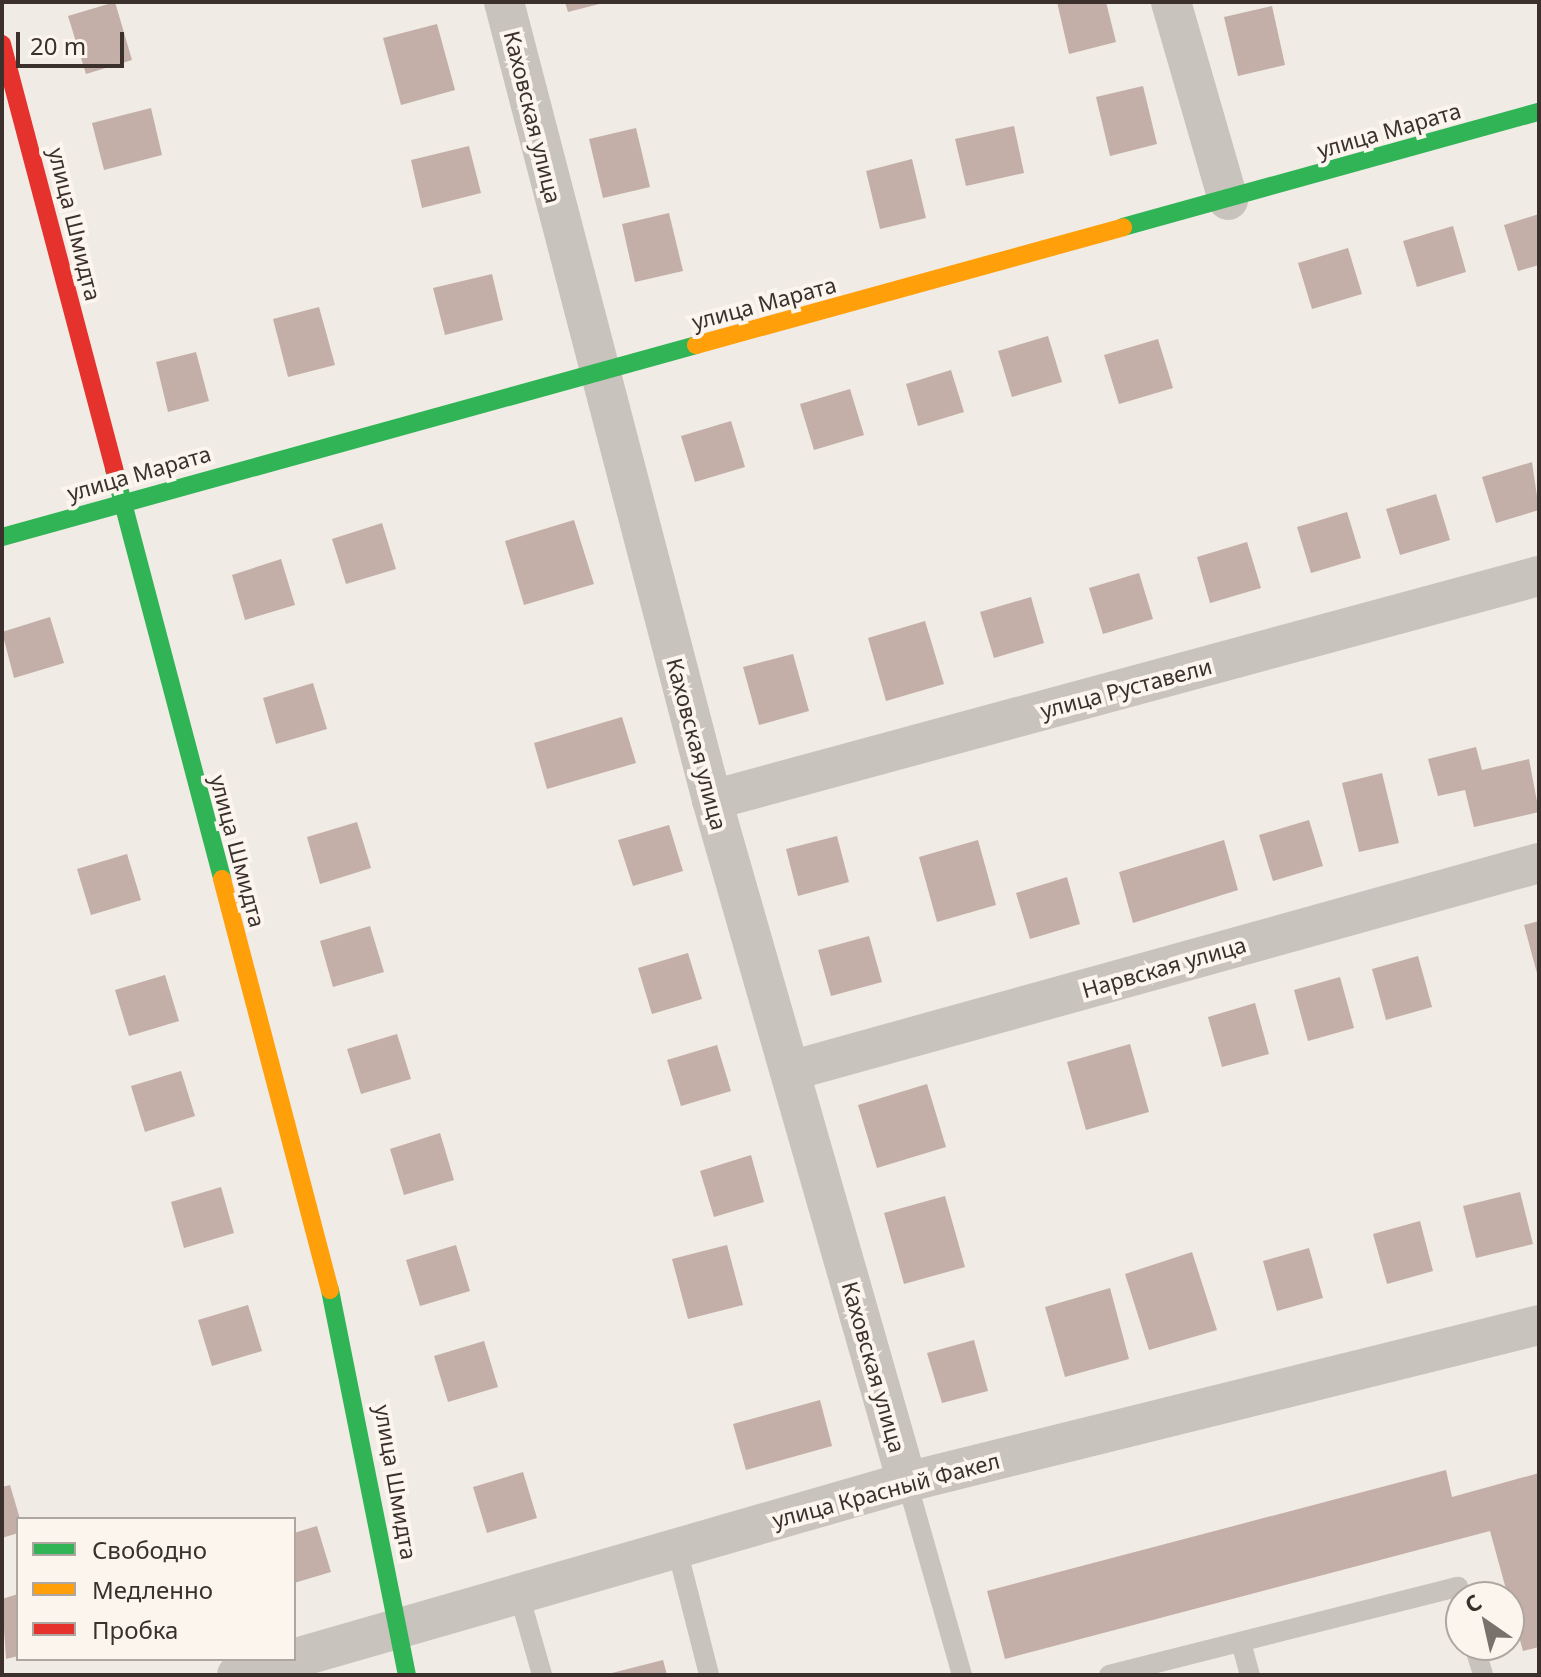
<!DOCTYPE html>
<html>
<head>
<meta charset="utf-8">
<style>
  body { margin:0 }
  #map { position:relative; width:1541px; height:1677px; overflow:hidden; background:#f0ebe5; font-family:"Noto Sans",sans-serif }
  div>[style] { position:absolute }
  .building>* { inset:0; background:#c3afa7 }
  .lane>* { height:20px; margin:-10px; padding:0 10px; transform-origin:10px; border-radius:10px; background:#c9c3be }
  .street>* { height:40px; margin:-20px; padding:0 20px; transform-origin:20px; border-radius:20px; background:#c9c3be }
  .fast>* { height:18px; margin:-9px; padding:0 9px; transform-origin:9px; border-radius:9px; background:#30b455 }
  .slow>* { height:18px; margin:-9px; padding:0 9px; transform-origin:9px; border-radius:9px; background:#ff9f0a }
  .jam>* { height:18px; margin:-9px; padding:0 9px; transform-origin:9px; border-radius:9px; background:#e5322d }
  span { translate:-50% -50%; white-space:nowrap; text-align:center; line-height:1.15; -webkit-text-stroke:8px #fbf5ee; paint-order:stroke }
  .street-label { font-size:22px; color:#3b302b }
  .frame { position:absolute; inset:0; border:4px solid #3b302b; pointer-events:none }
  .legend { position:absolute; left:16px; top:1517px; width:280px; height:144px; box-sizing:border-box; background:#fbf5ee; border:2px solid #aea6a0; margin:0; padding:10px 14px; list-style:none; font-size:24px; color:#3b302b }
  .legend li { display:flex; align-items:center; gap:16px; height:40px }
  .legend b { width:40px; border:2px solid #aea6a0 }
  .north { position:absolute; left:1445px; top:1581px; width:80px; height:80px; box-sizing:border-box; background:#fbf5ee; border:2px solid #aea6a0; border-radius:50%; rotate:326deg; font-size:22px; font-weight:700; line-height:32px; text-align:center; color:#3b302b }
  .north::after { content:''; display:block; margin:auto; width:28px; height:36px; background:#7a716c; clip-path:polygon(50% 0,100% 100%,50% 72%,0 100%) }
  .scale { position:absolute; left:16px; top:32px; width:108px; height:36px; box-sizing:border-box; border:4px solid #3b302b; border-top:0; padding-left:10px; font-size:24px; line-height:28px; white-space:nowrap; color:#3b302b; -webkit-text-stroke:6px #fbf5ee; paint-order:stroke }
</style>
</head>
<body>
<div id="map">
  <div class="building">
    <i style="clip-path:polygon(115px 2px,132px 60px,86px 74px,68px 16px)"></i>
    <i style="clip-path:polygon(565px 2px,603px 2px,603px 3px,568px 12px)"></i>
    <i style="clip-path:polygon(1057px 2px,1106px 2px,1116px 42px,1069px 54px)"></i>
    <i style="clip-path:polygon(1272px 6px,1285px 65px,1238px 76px,1224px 17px)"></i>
    <i style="clip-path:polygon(437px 24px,455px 90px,401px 105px,383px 38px)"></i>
    <i style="clip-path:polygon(1143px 86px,1157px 144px,1110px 156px,1096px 97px)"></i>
    <i style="clip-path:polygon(151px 108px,162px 155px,104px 170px,92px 123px)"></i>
    <i style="clip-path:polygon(1014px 126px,1024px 173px,966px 186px,955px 139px)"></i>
    <i style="clip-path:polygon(636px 128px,650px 187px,603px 198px,589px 139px)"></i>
    <i style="clip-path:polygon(469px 146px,481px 193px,422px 208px,411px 160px)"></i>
    <i style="clip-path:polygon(912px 159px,926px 218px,880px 229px,866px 171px)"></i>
    <i style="clip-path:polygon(669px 213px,683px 271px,635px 282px,622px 224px)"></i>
    <i style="clip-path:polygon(1539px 214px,1539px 265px,1518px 271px,1504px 225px)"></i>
    <i style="clip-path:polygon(1453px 226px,1466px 272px,1417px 287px,1403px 241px)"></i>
    <i style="clip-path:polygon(1348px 248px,1362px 294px,1312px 309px,1298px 263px)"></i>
    <i style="clip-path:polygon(492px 274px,503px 320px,445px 335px,433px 288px)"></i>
    <i style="clip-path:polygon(319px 307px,335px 365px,288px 377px,273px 319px)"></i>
    <i style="clip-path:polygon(1048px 336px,1062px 382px,1012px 397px,998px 351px)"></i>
    <i style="clip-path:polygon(1158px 339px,1173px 388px,1119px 404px,1104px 355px)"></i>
    <i style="clip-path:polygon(196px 352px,209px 401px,168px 412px,156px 362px)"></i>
    <i style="clip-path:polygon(951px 370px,964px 412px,918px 426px,906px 384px)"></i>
    <i style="clip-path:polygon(850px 389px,864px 435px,814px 450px,800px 404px)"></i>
    <i style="clip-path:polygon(731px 421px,745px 467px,695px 482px,681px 436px)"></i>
    <i style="clip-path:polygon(1532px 462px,1539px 510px,1496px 523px,1482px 477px)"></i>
    <i style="clip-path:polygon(1436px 494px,1450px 540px,1400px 555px,1386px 509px)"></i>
    <i style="clip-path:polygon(1347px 512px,1361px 558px,1311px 573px,1297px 527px)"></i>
    <i style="clip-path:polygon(574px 520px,594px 584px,524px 605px,505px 541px)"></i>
    <i style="clip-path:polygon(382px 523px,396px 569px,346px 584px,332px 539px)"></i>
    <i style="clip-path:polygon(1247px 542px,1261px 588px,1210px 603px,1197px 557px)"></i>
    <i style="clip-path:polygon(281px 559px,295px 605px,245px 620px,232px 575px)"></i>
    <i style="clip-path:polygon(1139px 573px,1153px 619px,1103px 634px,1089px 588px)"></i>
    <i style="clip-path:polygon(1031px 597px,1044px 643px,994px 658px,980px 612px)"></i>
    <i style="clip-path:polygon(50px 617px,64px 663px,14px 678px,2px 632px)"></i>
    <i style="clip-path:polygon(925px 621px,944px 684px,886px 701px,868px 638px)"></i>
    <i style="clip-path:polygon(793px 654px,809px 711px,759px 725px,743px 667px)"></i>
    <i style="clip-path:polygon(313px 683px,327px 729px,276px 744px,263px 698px)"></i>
    <i style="clip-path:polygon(622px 717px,636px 763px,547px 789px,534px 743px)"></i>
    <i style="clip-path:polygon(1476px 747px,1482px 770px,1529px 759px,1539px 812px,1474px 827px,1465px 790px,1438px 796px,1428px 759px)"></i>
    <i style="clip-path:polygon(1382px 773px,1399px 843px,1359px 852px,1342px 783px)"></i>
    <i style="clip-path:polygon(1309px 820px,1323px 866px,1273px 881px,1259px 835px)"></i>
    <i style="clip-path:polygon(357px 822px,371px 868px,320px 884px,307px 837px)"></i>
    <i style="clip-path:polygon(669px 825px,683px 871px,633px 886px,618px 840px)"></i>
    <i style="clip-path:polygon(837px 836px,849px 882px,798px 896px,786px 849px)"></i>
    <i style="clip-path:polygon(978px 840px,996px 905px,937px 922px,919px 857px)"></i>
    <i style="clip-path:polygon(1224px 840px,1238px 890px,1133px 923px,1119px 872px)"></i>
    <i style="clip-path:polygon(127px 854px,141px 900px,91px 915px,77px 869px)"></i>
    <i style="clip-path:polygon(1067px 877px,1080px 924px,1030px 939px,1016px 893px)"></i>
    <i style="clip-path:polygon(1539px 921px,1539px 976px,1538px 977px,1524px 925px)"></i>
    <i style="clip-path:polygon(370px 926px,384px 972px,333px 987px,320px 941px)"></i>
    <i style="clip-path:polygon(869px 936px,882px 982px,831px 996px,818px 950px)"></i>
    <i style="clip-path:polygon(688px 953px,702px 999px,652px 1014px,638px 968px)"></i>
    <i style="clip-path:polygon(1418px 956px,1432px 1007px,1386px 1020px,1372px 969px)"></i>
    <i style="clip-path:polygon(165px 975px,179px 1021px,129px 1036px,115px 990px)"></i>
    <i style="clip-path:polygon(1340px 977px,1354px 1028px,1308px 1041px,1294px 990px)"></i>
    <i style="clip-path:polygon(1255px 1003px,1269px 1054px,1222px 1067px,1208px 1017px)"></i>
    <i style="clip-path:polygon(397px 1034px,411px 1079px,361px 1094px,347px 1049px)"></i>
    <i style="clip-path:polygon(1130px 1044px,1149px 1112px,1086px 1130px,1067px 1062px)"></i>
    <i style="clip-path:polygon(717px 1045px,731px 1091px,681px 1106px,667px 1060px)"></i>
    <i style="clip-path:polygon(181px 1071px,195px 1116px,145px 1132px,131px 1086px)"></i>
    <i style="clip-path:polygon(927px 1084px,946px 1147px,877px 1168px,858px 1105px)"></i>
    <i style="clip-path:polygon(440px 1133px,454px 1180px,404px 1195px,390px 1149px)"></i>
    <i style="clip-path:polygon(751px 1155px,764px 1202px,714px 1217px,700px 1171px)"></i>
    <i style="clip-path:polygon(221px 1187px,234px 1233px,184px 1248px,171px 1202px)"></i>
    <i style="clip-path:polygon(1520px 1192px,1533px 1244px,1476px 1258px,1463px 1206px)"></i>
    <i style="clip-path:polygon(945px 1196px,965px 1267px,904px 1284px,884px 1213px)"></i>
    <i style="clip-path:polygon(1420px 1221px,1433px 1271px,1387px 1284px,1373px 1234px)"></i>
    <i style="clip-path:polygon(456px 1245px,470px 1291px,420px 1306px,406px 1260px)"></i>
    <i style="clip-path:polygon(727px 1245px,743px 1305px,688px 1319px,672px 1259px)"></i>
    <i style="clip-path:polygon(1309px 1248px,1323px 1298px,1277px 1311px,1263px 1261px)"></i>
    <i style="clip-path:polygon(1192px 1252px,1217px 1330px,1149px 1350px,1125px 1274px)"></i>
    <i style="clip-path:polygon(1110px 1288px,1129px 1359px,1065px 1377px,1045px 1307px)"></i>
    <i style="clip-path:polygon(248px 1305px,262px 1351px,212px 1366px,198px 1320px)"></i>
    <i style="clip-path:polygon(974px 1340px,988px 1391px,942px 1403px,927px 1353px)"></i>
    <i style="clip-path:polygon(484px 1341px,498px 1387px,448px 1402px,434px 1356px)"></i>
    <i style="clip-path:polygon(820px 1400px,832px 1446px,746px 1470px,733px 1424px)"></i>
    <i style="clip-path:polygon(1446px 1470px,1452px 1497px,1539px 1473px,1539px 1647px,1523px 1651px,1490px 1531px,1005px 1659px,987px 1591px)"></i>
    <i style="clip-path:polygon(523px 1472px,537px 1518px,487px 1533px,473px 1487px)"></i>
    <i style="clip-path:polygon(10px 1485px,20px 1519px,18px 1533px,2px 1538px,2px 1487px)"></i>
    <i style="clip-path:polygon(317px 1526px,331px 1572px,294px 1583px,294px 1533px)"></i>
    <i style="clip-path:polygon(18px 1594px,18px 1656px,6px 1659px,2px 1599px)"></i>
    <i style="clip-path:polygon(663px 1660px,667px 1675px,609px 1675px,608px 1674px)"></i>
  </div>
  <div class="lane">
    <i style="left:907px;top:1482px;width:201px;rotate:74.1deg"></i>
    <i style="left:677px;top:1549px;width:130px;rotate:75.7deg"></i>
    <i style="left:519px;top:1594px;width:84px;rotate:74.1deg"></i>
    <i style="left:1241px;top:1642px;width:34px;rotate:75deg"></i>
    <i style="left:1474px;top:1645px;width:31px;rotate:73deg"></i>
    <i style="left:1109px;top:1675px;width:360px;rotate:-14.2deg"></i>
    <i style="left:1458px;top:1587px;width:11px;rotate:75deg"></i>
  </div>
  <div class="street">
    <i style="left:504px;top:2px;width:825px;rotate:75.39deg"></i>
    <i style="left:712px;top:800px;width:709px;rotate:74.04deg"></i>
    <i style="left:1171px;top:2px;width:206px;rotate:73.9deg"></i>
    <i style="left:712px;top:800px;width:857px;rotate:-15.16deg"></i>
    <i style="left:790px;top:1071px;width:777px;rotate:-15.52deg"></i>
    <i style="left:237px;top:1675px;width:697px;rotate:-16.07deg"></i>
    <i style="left:907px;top:1482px;width:651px;rotate:-13.95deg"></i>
  </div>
  <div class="fast">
    <i style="left:1123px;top:227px;width:432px;rotate:-15.5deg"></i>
    <i style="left:114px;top:469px;width:424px;rotate:75.2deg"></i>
    <i style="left:2px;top:537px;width:720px;rotate:-15.46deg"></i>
    <i style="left:330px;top:1290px;width:393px;rotate:78.7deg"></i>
  </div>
  <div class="slow">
    <i style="left:696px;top:345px;width:443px;rotate:-15.4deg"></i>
    <i style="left:222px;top:879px;width:425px;rotate:75.3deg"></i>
  </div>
  <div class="jam">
    <i style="left:2px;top:44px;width:440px;rotate:75.2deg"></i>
  </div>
  <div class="street-label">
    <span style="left:533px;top:117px;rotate:76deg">Каховская улица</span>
    <span style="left:1389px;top:130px;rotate:-16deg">улица Марата</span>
    <span style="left:75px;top:224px;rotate:76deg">улица Шмидта</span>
    <span style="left:764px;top:303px;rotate:-15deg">улица Марата</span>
    <span style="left:139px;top:473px;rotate:-16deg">улица Марата</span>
    <span style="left:1126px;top:688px;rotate:-15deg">улица Руставели</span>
    <span style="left:697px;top:744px;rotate:75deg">Каховская улица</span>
    <span style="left:238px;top:851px;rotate:75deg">улица Шмидта</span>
    <span style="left:1164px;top:967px;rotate:-16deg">Нарвская улица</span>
    <span style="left:874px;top:1367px;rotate:74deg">Каховская улица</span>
    <span style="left:396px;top:1482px;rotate:80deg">улица Шмидта</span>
    <span style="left:886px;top:1490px;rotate:-15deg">улица Красный Факел</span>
  </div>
  <div class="frame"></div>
  <ul class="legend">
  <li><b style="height:10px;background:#30b455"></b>Свободно</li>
  <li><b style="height:10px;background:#ff9f0a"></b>Медленно</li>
  <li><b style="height:10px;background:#e5322d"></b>Пробка</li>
  </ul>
  <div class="north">С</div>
  <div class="scale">20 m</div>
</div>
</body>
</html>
